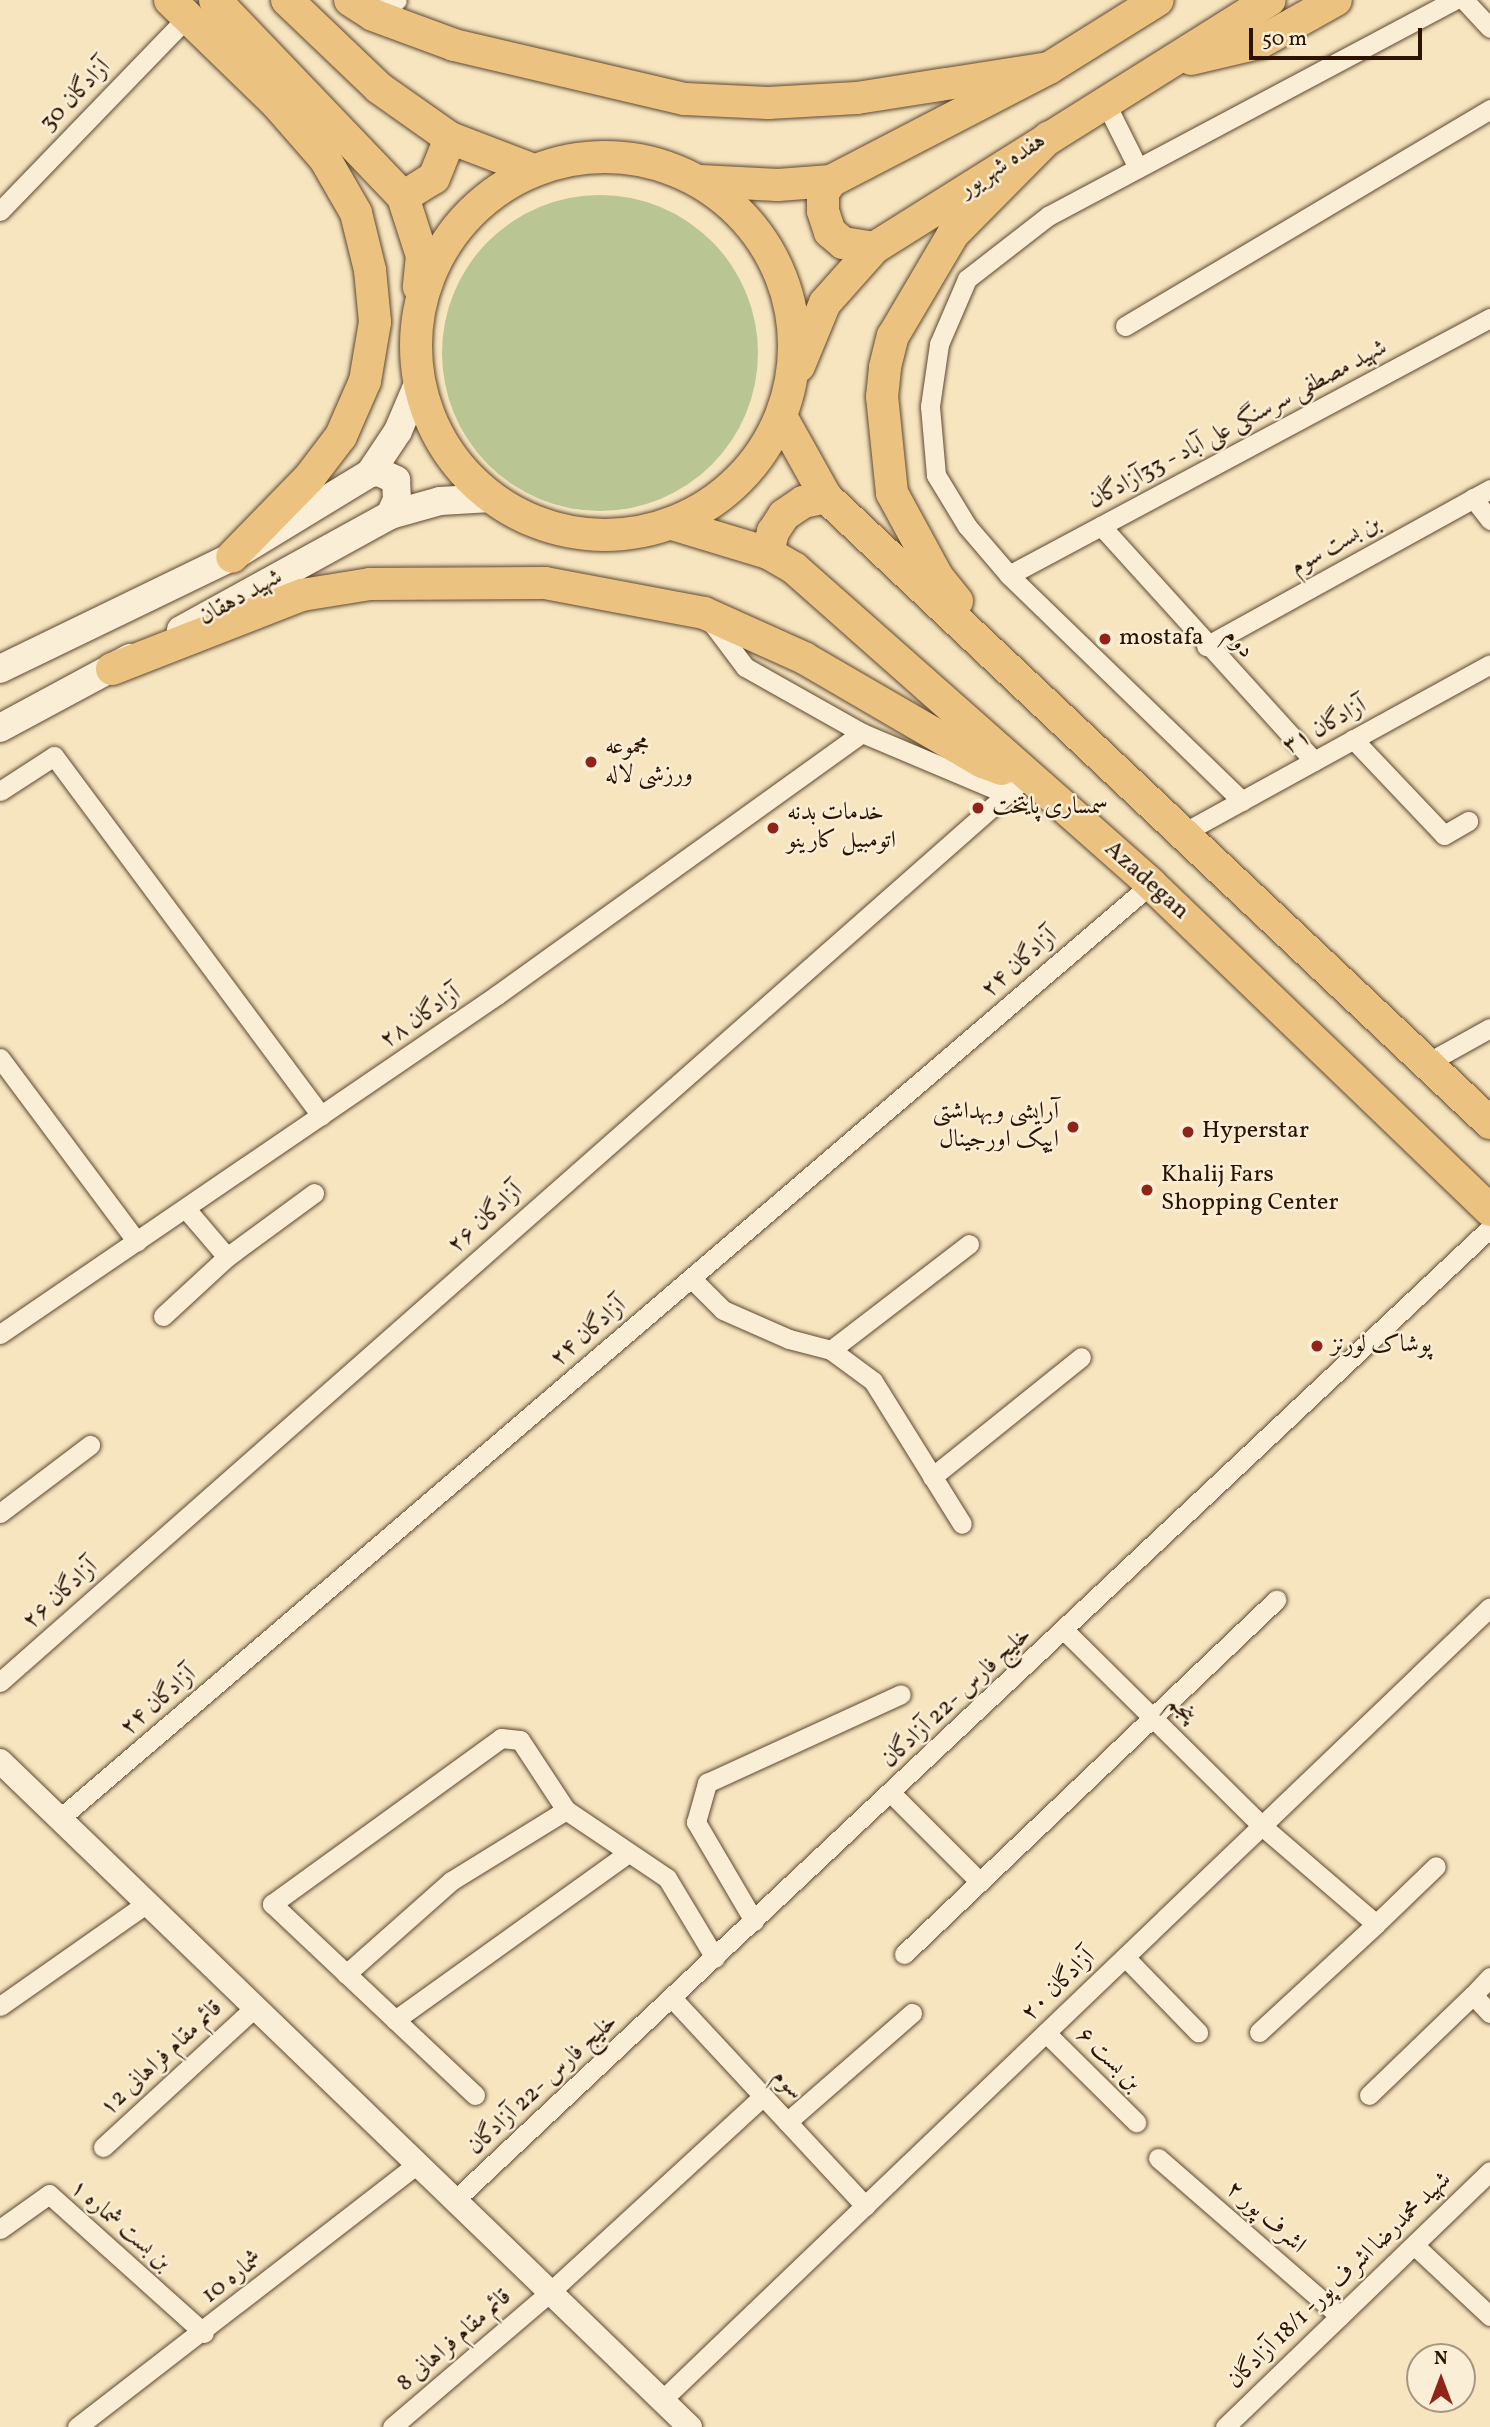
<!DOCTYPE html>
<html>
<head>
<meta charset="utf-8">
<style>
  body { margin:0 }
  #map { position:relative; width:1490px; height:2427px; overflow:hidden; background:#f7e5c0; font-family:Vollkorn,Amiri,serif }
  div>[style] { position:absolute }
  .green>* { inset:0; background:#bac594 }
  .round { border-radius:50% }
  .roads { filter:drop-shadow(0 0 2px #5e4830) drop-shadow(0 0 2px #5e4830) }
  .minor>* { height:19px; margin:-9.5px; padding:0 9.5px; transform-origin:9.5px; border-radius:9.5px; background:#faeed6 }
  .tertiary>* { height:24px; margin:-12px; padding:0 12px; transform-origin:12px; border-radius:12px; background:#faeed6 }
  .secondary>* { height:28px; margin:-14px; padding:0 14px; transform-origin:14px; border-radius:14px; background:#faeed6 }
  .primary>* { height:32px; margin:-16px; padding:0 16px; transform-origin:16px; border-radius:16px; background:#ecc280 }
  .primary>.ring { margin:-16px; padding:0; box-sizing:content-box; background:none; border:32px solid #ecc280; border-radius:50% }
  .dots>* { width:19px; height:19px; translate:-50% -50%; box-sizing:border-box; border:4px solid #faeed6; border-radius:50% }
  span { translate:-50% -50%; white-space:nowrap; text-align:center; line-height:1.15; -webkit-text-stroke:5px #faeed6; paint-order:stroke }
  .street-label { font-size:24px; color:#2b1300 }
  .poi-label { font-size:24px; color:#2b1300 }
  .left { translate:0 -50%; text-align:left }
  .right { translate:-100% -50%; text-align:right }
  .north { position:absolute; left:1406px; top:2343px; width:70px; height:70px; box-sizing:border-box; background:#faeed6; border:2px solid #a79680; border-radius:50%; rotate:0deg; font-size:19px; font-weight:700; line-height:28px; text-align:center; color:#2b1300 }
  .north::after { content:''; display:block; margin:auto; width:24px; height:32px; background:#8f2418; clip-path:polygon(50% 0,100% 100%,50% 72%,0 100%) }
  .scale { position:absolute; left:1249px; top:28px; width:173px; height:32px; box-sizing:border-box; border:4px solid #2b1300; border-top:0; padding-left:9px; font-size:21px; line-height:24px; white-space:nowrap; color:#2b1300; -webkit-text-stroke:5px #faeed6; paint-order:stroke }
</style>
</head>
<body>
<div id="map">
  <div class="green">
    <i class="round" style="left:442px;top:195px;width:316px;height:316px"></i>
  </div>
  <div class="roads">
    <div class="minor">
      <i style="left:1464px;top:0;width:38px;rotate:47deg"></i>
      <i style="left:373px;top:15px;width:28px;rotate:-32deg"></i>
      <i style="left:1104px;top:100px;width:76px;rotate:63.4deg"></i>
      <i style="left:0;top:211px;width:271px;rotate:-46deg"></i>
      <i style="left:1125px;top:326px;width:425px;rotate:-30.7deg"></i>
      <i style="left:1473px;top:498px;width:28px;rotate:52deg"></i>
      <i style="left:1101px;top:526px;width:317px;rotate:47.8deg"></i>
      <i style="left:1009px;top:575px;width:545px;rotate:-28.12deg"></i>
      <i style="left:709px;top:619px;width:60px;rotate:53.1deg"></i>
      <i style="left:745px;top:667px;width:134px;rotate:29.4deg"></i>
      <i style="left:862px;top:733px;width:154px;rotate:22.9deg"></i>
      <i style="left:1206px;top:646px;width:325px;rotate:-28.9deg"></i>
      <i style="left:1353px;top:739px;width:132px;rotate:46.5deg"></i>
      <i style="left:1444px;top:835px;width:28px;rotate:-30deg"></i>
      <i style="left:0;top:791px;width:64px;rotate:-32.9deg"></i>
      <i style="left:54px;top:756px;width:448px;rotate:53.4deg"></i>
      <i style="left:1242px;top:801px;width:325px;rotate:-135.9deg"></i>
      <i style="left:1009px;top:575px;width:65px;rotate:-130.6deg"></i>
      <i style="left:967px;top:526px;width:60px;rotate:-121.3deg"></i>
      <i style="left:936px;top:475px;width:69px;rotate:-95deg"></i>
      <i style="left:930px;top:406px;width:63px;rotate:-81.7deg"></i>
      <i style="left:939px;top:344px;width:71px;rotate:-66.7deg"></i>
      <i style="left:967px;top:279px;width:103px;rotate:-37.9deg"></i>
      <i style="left:1048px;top:216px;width:461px;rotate:-28deg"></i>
      <i style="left:1183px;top:833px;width:350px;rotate:-28.8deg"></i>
      <i style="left:0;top:1058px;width:229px;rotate:53.3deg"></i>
      <i style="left:1427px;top:1063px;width:72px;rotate:-29.1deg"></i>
      <i style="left:186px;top:1209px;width:63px;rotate:49.5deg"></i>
      <i style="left:227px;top:1257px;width:108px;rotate:-36.3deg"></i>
      <i style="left:691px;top:1278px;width:45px;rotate:45deg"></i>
      <i style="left:723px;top:1310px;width:72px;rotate:23.7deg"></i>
      <i style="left:789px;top:1339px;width:43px;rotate:14.7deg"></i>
      <i style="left:831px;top:1350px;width:52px;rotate:36.4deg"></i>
      <i style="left:873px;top:1381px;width:168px;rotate:58.1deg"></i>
      <i style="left:163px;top:1316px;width:87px;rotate:-42.7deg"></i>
      <i style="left:0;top:1334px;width:602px;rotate:-34.3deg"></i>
      <i style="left:497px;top:995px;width:449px;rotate:-35.7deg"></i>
      <i style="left:831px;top:1350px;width:174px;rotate:-37.5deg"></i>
      <i style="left:932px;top:1477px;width:191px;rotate:-38.8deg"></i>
      <i style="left:0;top:1513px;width:113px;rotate:-37.1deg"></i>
      <i style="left:1065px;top:1631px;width:277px;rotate:44.7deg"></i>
      <i style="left:1262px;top:1826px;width:150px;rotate:40.7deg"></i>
      <i style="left:1376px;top:1924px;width:83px;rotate:-44deg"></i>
      <i style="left:0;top:1682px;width:1368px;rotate:-41.41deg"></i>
      <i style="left:891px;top:1793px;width:126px;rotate:45deg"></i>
      <i style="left:59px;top:1819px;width:1438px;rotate:-40.57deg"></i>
      <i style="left:754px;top:1921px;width:115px;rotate:-120.4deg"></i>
      <i style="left:696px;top:1822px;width:41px;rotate:-74.2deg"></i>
      <i style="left:707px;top:1783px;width:213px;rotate:-24.6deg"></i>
      <i style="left:904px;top:1954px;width:514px;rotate:-43.58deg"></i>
      <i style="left:1125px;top:1957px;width:105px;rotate:45.8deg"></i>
      <i style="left:346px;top:1974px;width:140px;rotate:-41.5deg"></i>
      <i style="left:451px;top:1881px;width:135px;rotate:-31.7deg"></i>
      <i style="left:1490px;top:1977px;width:25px;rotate:133deg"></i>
      <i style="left:1473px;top:1995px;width:25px;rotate:47deg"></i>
      <i style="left:672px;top:1998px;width:284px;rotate:47.1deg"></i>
      <i style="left:0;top:2006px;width:179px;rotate:-35deg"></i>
      <i style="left:395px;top:2020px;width:285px;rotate:-35.6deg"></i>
      <i style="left:1259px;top:2032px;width:159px;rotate:-42.7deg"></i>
      <i style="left:1046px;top:2033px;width:127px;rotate:44.7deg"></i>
      <i style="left:475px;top:2095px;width:279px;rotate:-136.7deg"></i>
      <i style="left:272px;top:1904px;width:283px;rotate:-35.9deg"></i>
      <i style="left:501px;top:1738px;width:19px;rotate:6deg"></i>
      <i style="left:520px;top:1740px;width:84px;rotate:56.7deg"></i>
      <i style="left:566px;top:1810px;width:122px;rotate:34deg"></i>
      <i style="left:667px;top:1878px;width:93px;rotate:59deg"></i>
      <i style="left:1369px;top:2095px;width:144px;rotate:-43.9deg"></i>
      <i style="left:787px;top:2122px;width:166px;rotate:-41.1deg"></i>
      <i style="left:103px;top:2147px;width:207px;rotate:-42.6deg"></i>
      <i style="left:1158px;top:2158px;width:241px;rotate:41deg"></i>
      <i style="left:455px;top:2200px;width:1420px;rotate:-43.2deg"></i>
      <i style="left:0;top:2229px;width:60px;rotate:-35.5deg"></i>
      <i style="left:49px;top:2194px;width:208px;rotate:41.9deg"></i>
      <i style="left:1414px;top:2245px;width:104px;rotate:43.1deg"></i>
      <i style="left:662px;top:2400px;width:1146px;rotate:-43.76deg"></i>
      <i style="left:77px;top:2427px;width:430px;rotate:-37.7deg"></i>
      <i style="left:392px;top:2427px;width:208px;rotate:-40.5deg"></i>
      <i style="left:550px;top:2292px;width:289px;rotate:-42.6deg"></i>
      <i style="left:1225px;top:2427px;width:368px;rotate:-44deg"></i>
    </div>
    <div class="tertiary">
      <i style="left:0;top:1761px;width:959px;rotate:43.99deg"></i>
    </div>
    <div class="secondary">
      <i style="left:370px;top:473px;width:9px;rotate:-6deg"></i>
      <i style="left:379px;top:472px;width:19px;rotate:25deg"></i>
      <i style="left:396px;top:480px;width:20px;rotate:87deg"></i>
      <i style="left:397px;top:500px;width:17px;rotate:115deg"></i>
      <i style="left:181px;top:630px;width:239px;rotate:-28.8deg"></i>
      <i style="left:390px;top:515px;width:52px;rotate:-15.6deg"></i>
      <i style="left:440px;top:501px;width:51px;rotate:-3.4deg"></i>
      <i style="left:0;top:669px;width:258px;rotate:-25.8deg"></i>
      <i style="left:232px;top:557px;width:162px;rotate:-31.3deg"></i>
      <i style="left:370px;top:473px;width:50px;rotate:-56.3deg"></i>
      <i style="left:398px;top:431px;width:51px;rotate:-66.9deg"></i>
      <i style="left:0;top:728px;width:148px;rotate:-28.3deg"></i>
    </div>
    <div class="primary">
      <i style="left:170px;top:0;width:149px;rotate:44.2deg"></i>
      <i style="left:277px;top:104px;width:73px;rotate:48.9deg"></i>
      <i style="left:325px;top:159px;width:62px;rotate:60.1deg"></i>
      <i style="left:356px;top:213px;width:59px;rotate:76.2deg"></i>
      <i style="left:370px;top:270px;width:52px;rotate:84.5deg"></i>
      <i style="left:375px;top:322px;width:60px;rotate:99.6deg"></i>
      <i style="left:365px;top:381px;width:60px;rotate:113.6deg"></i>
      <i style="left:341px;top:436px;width:53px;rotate:127.3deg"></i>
      <i style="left:309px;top:478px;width:110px;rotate:134.3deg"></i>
      <i style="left:215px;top:0;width:272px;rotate:46.3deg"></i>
      <i style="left:403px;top:197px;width:62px;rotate:72.1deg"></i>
      <i style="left:422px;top:256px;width:31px;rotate:96deg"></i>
      <i style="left:287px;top:0;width:127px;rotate:43.7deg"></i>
      <i style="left:379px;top:88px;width:87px;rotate:35.2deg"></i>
      <i style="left:450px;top:138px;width:90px;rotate:20.9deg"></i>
      <i style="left:350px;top:0;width:27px;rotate:33deg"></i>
      <i style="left:373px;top:15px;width:86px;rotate:20.3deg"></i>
      <i style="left:454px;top:45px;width:237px;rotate:13.2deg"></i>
      <i style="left:685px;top:99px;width:83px;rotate:2.8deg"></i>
      <i style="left:768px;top:103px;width:89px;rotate:-3.2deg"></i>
      <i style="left:857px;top:98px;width:194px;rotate:-8.9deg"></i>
      <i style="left:1191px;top:59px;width:70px;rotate:-13.2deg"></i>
      <i style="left:1259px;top:43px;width:88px;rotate:-29.2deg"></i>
      <i class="ring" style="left:416px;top:157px;width:346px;height:346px"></i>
      <i style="left:700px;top:181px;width:78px;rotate:2.9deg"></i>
      <i style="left:778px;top:185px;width:53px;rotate:-4.3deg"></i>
      <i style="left:831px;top:181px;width:246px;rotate:-27.4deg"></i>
      <i style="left:1049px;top:68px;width:128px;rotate:-32deg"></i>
      <i style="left:831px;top:181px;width:14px;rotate:124deg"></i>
      <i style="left:823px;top:193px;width:18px;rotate:90deg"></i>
      <i style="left:823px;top:211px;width:22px;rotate:72deg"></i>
      <i style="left:830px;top:232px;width:17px;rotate:40deg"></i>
      <i style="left:843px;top:243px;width:31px;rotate:9deg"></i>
      <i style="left:403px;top:197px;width:36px;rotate:-32deg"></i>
      <i style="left:434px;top:178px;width:43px;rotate:-68.2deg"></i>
      <i style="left:799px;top:366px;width:68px;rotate:-67.6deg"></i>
      <i style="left:825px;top:303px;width:74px;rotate:-48.3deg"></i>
      <i style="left:874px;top:248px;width:467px;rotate:-32.1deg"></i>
      <i style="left:782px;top:418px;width:90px;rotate:60.9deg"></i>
      <i style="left:826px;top:497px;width:913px;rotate:43.31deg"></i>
      <i style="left:672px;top:524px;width:100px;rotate:16.8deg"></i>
      <i style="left:768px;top:553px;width:30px;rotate:30deg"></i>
      <i style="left:794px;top:568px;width:477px;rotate:41.5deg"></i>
      <i style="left:1151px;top:884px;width:470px;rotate:43.9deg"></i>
      <i style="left:768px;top:553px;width:22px;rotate:-77deg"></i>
      <i style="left:773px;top:532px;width:20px;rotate:-57deg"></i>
      <i style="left:784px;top:515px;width:23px;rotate:-34deg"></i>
      <i style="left:803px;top:502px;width:24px;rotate:-12deg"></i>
      <i style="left:957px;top:601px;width:32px;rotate:-129deg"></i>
      <i style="left:937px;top:576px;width:94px;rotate:-118.5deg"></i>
      <i style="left:892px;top:493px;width:97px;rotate:-95.9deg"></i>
      <i style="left:882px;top:397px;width:30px;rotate:-84deg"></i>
      <i style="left:885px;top:367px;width:32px;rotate:-76deg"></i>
      <i style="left:893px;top:336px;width:118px;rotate:-59.5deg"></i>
      <i style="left:953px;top:234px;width:136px;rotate:-45.3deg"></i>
      <i style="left:112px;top:669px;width:204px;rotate:-21.3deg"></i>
      <i style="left:302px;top:595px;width:69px;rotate:-9.2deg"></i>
      <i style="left:370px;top:584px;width:175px;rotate:-0.3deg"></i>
      <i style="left:545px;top:583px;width:162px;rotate:10.7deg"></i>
      <i style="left:704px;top:613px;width:110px;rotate:24.2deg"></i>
      <i style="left:804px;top:658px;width:207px;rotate:30.2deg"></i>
      <i style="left:983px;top:762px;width:20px;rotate:20deg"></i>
    </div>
  </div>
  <div class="dots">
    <i style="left:1105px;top:639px;background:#8f2418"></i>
    <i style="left:591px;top:762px;background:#8f2418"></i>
    <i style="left:978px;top:808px;background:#8f2418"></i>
    <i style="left:773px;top:828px;background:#8f2418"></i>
    <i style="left:1073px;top:1127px;background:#8f2418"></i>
    <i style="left:1188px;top:1132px;background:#8f2418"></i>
    <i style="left:1147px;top:1190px;background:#8f2418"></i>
    <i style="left:1317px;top:1346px;background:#8f2418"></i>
  </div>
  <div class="street-label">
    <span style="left:76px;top:96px;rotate:-46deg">آزادگان 30</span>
    <span style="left:1003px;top:166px;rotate:-33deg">هفده شهریور</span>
    <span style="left:1238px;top:425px;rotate:-28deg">شهید مصطفی سرسنگی علی آباد - 33آزادگان</span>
    <span style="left:1336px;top:546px;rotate:-29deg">بن بست سوم</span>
    <span style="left:241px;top:598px;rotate:-29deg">شهید دهقان</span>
    <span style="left:1238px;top:644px;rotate:47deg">دوم</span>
    <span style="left:1325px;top:727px;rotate:-29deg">۳۱ آزادگان</span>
    <span style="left:1146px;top:881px;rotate:42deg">Azadegan</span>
    <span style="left:1020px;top:964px;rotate:-41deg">۲۴ آزادگان</span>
    <span style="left:421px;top:1018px;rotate:-34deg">۲۸ آزادگان</span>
    <span style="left:486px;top:1219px;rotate:-42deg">۲۶ آزادگان</span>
    <span style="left:589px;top:1333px;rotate:-41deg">۲۴ آزادگان</span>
    <span style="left:61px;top:1595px;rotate:-42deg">۲۶ آزادگان</span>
    <span style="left:957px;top:1698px;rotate:-43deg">خلیج فارس -22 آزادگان</span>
    <span style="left:159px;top:1702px;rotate:-41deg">۲۴ آزادگان</span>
    <span style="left:1181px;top:1710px;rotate:45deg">پنجم</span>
    <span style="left:1059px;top:1986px;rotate:-44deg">۲۰ آزادگان</span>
    <span style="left:162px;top:2059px;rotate:-43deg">۱2 قائم مقام فراهانی</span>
    <span style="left:1108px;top:2060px;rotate:45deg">بن بست ۶</span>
    <span style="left:543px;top:2085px;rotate:-43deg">خلیج فارس -22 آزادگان</span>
    <span style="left:787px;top:2085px;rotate:47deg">سوم</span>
    <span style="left:1265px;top:2218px;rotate:41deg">۲ اشرف پور</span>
    <span style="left:120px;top:2226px;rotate:41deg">بن بست شماره ۱</span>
    <span style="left:233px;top:2278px;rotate:-38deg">شماره 10</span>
    <span style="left:1340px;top:2281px;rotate:-44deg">شهید محمدرضا اشرف پور- 18/1 آزادگان</span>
    <span style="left:455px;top:2341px;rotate:-41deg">8 قائم مقام فراهانی</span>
  </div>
  <div class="poi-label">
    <span class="left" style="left:1119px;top:639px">mostafa</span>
    <span class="left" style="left:605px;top:762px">مجموعه<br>ورزشی لاله</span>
    <span class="left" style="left:992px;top:808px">سمساری پایتخت</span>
    <span class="left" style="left:787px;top:828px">خدمات بدنه<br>اتومبیل کارینو</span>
    <span class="right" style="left:1059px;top:1127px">آرایشی وبهداشتی<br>ایپک اورجینال</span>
    <span class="left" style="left:1202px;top:1132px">Hyperstar</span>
    <span class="left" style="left:1161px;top:1190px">Khalij Fars<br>Shopping Center</span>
    <span class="left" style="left:1331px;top:1346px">پوشاک لورنز</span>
  </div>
  <div class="north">N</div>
  <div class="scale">50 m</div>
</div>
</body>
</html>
